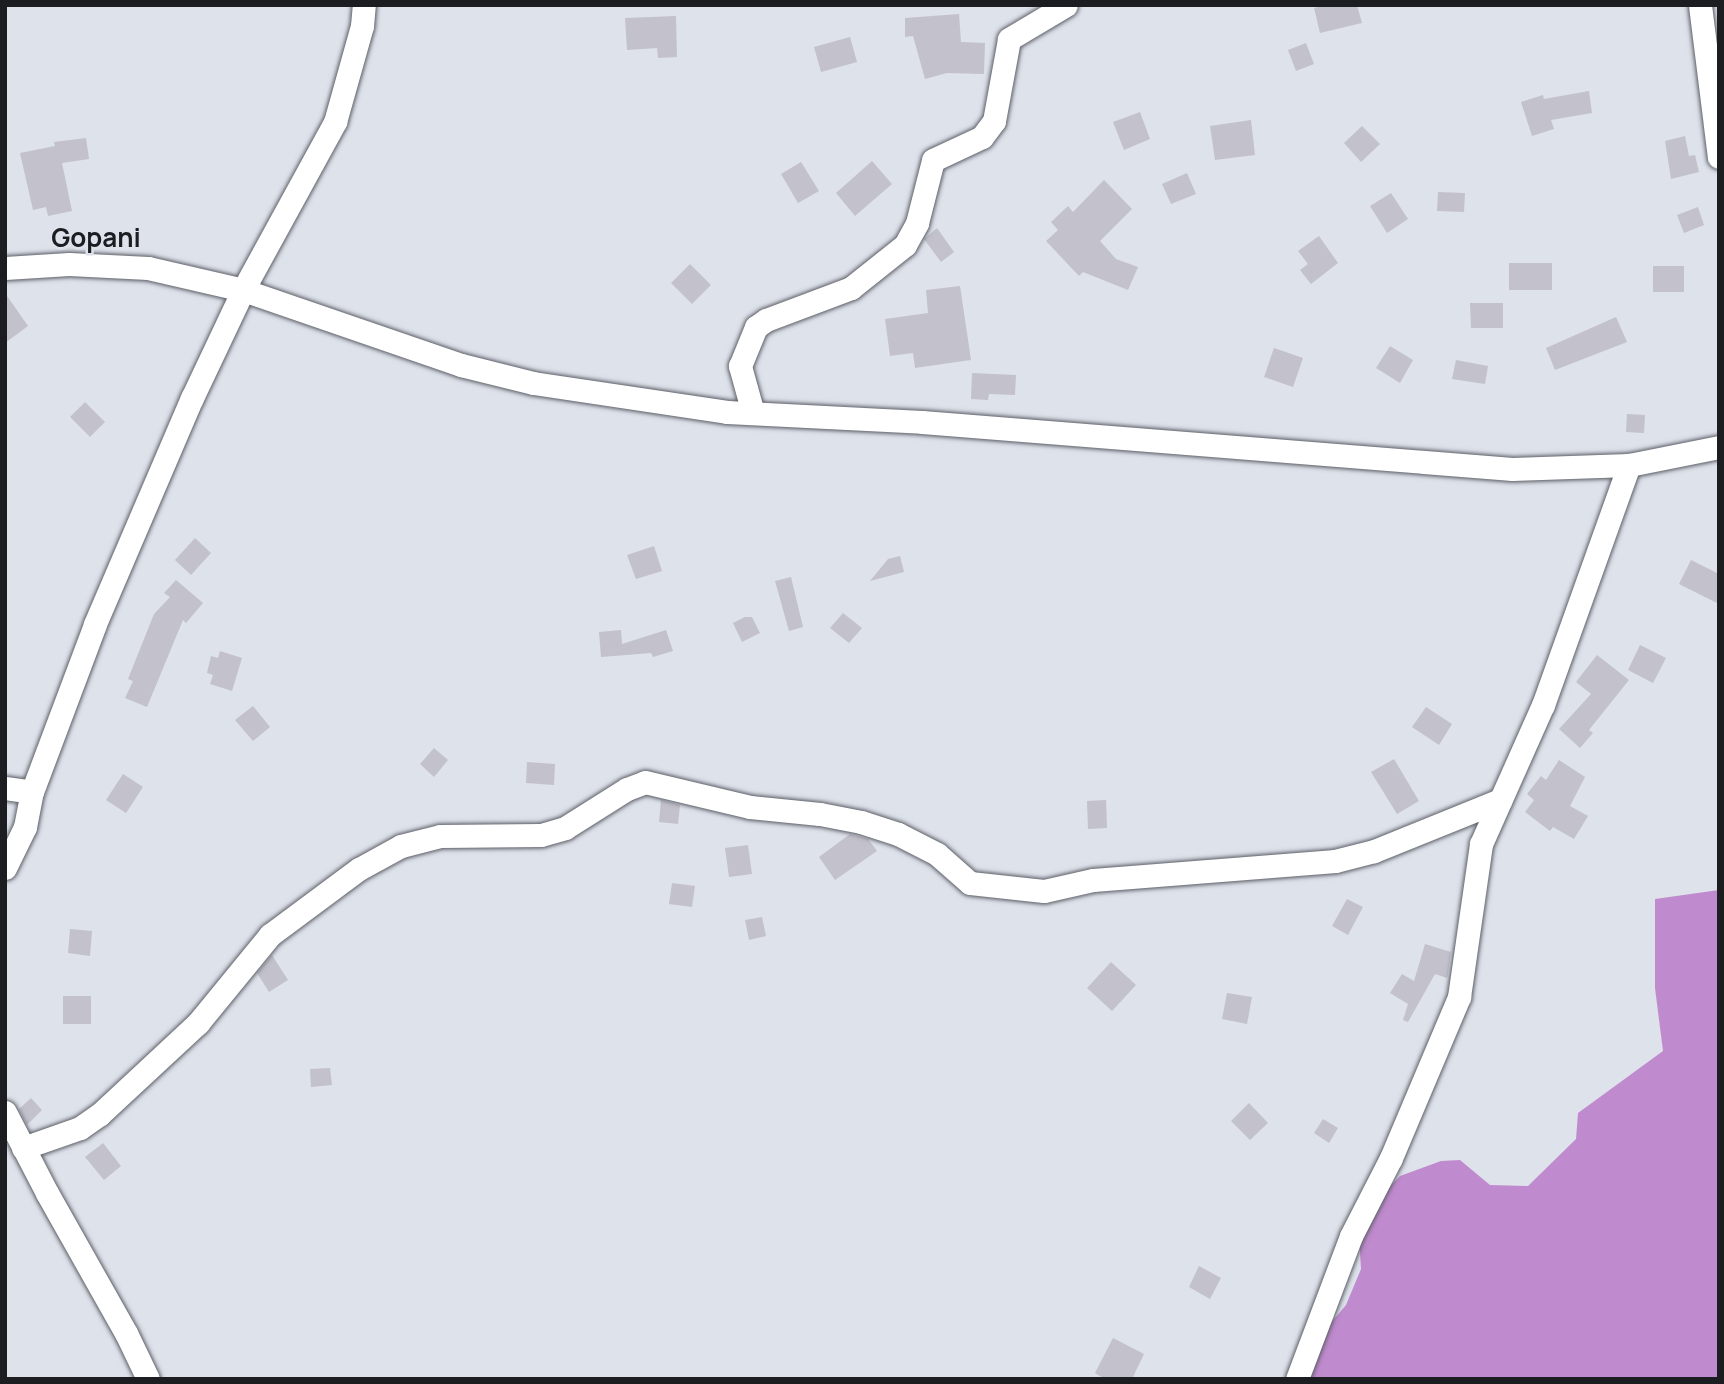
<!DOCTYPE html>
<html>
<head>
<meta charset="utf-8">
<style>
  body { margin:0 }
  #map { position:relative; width:1724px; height:1384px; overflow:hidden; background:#dee2eb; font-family:Manrope,sans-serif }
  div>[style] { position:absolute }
  .forest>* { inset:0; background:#c08ace }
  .building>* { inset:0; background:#c3c1cb }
  .roads { filter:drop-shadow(0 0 2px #5c5f67) drop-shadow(0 0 2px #5c5f67) }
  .minor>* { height:23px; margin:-11.5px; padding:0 11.5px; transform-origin:11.5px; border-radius:11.5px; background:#fff }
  span { translate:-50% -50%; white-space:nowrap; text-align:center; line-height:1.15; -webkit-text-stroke:5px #dee2eb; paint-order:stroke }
  .quarter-label { font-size:26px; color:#1b1d20; font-weight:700 }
  .frame { position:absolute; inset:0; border:7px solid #1b1d20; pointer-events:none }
</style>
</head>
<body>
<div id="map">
  <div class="forest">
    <i style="clip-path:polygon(1719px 890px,1719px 1379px,1300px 1379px,1325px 1330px,1346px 1305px,1361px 1269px,1359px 1236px,1373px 1204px,1400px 1176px,1441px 1161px,1460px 1160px,1490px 1185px,1528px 1186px,1576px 1139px,1578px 1113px,1663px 1051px,1655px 988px,1655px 899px)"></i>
  </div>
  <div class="building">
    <i style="clip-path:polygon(1325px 5px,1357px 5px,1362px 23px,1320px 33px,1314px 8px)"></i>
    <i style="clip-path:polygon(959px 14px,961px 42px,985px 43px,984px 74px,947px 73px,925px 79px,913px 36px,905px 37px,905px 18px)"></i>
    <i style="clip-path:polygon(676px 16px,677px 57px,658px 58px,657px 48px,627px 50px,625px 18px)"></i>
    <i style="clip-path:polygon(850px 37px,857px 62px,821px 72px,814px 47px)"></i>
    <i style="clip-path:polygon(1306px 43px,1314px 64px,1296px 71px,1288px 50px)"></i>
    <i style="clip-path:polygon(1589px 91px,1592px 113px,1551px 120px,1554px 129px,1532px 136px,1521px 102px,1543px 95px,1544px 99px)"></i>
    <i style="clip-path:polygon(1140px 112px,1150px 139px,1124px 150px,1113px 122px)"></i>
    <i style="clip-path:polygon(1251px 120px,1255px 155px,1215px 160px,1210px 126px)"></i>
    <i style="clip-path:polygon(1362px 126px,1380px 144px,1361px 162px,1344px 143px)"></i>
    <i style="clip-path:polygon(1685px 136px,1689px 156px,1695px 155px,1699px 172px,1671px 179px,1665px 141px)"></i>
    <i style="clip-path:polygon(86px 138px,89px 159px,62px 163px,72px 211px,48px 216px,46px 207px,33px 210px,20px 153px,55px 146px,54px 142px)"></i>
    <i style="clip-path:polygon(872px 161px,892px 184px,855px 216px,836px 193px)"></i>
    <i style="clip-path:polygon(801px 162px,819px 191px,798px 203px,781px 174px)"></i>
    <i style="clip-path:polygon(1187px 173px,1196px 194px,1171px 204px,1162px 184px)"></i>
    <i style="clip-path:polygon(1104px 180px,1132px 209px,1100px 241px,1116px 259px,1138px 267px,1128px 290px,1083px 272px,1079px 276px,1046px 241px,1058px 230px,1051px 222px,1068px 206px,1073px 212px)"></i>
    <i style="clip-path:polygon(1438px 192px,1465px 193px,1464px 212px,1437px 211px)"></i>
    <i style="clip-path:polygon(1391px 193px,1408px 219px,1387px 233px,1370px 206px)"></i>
    <i style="clip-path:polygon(1698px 207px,1704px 225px,1684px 233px,1677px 215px)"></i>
    <i style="clip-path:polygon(937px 228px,954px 252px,941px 262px,924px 239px)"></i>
    <i style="clip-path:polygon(1319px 236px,1338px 263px,1311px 284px,1300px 270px,1308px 264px,1298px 251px)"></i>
    <i style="clip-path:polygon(1509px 263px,1552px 263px,1552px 290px,1509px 290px)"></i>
    <i style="clip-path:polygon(690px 264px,711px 285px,692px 304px,671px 283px)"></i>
    <i style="clip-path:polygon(1653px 266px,1684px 266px,1684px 292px,1653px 292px)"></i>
    <i style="clip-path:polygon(960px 286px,971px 360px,915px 368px,913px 353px,890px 356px,885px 319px,928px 313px,926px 290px)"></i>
    <i style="clip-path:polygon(5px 293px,28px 326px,5px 343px)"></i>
    <i style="clip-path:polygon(1470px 303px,1503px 303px,1503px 328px,1471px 328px)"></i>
    <i style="clip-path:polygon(1616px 317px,1627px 342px,1555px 370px,1546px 348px)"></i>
    <i style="clip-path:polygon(1390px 346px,1413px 360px,1400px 383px,1376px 368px)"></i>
    <i style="clip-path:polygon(1274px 348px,1303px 358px,1293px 387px,1264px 377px)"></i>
    <i style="clip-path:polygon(1456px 360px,1488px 366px,1485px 384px,1452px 379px)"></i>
    <i style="clip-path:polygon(972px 373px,1016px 375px,1015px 395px,989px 394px,988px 400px,971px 399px)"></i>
    <i style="clip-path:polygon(85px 402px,105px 422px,90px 437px,70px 417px)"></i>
    <i style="clip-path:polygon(1627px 414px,1645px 415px,1644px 433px,1626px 432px)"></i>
    <i style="clip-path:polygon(195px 538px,211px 553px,191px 575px,175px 560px)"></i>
    <i style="clip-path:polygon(654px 546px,662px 571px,636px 579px,627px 555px)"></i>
    <i style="clip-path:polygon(900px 556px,904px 572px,870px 581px,888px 559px)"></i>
    <i style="clip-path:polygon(1691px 560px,1719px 574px,1719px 604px,1679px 584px)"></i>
    <i style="clip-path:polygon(791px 577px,803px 627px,789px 631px,775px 581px)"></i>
    <i style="clip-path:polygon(176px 580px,203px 603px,186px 623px,183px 620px,147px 707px,125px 698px,133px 681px,128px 679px,154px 614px,170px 597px,164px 593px)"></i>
    <i style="clip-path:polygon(843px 613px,862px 628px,849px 643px,830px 628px)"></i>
    <i style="clip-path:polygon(745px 617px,752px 617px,760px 633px,742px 642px,733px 623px)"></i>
    <i style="clip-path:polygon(621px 630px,622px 644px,666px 630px,673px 651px,653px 657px,651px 653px,601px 657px,599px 632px)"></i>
    <i style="clip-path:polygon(1640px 645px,1666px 658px,1653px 683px,1628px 670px)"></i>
    <i style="clip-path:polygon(220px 651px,242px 658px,232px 691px,210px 684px,213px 675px,207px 673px,211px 656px,218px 658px)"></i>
    <i style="clip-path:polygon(1597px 655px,1629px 680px,1589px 730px,1593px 733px,1580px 748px,1559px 729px,1591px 694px,1576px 682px)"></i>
    <i style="clip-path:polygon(253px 706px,270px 727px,253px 741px,235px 720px)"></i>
    <i style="clip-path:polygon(1426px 707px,1452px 724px,1439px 745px,1412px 727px)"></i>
    <i style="clip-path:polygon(434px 748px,448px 760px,434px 777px,420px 764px)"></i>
    <i style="clip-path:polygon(1394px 759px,1419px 801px,1397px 814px,1371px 772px)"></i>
    <i style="clip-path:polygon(1559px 760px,1585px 777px,1570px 806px,1588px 816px,1574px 839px,1553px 827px,1550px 831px,1525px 812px,1534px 800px,1527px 794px,1541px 776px,1546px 780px)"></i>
    <i style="clip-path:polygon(527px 762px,555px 764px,554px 785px,526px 783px)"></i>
    <i style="clip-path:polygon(123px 774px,143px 787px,126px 813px,106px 800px)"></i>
    <i style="clip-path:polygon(661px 800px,680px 805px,678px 824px,659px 822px)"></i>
    <i style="clip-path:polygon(1106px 800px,1107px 828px,1088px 829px,1087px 801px)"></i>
    <i style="clip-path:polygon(850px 834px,868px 839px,877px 851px,835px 880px,819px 857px)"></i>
    <i style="clip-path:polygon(748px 845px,752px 874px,729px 877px,725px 848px)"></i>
    <i style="clip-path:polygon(672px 883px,695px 886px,692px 907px,669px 904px)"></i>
    <i style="clip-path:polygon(1347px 899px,1363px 907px,1348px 935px,1332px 926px)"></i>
    <i style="clip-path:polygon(762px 917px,766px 936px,749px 940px,745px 920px)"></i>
    <i style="clip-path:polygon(70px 929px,92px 931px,90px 956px,68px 953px)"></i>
    <i style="clip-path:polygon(1425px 944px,1451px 952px,1448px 974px,1447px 978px,1435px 974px,1408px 1022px,1403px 1020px,1408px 1004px,1390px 993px,1402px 974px,1414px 981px)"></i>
    <i style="clip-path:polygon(272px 955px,288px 980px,269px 992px,257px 973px)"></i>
    <i style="clip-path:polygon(1111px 962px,1136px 985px,1112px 1011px,1087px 988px)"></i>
    <i style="clip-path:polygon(1227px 993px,1252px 997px,1247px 1024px,1222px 1019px)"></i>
    <i style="clip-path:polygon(63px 996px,91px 996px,91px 1024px,63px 1024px)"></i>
    <i style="clip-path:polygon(330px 1068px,332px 1085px,311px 1087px,310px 1069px)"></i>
    <i style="clip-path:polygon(31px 1098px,42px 1110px,27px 1125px,19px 1109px)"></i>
    <i style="clip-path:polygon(1249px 1103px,1268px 1123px,1250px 1140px,1231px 1121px)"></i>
    <i style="clip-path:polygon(1323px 1119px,1338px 1128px,1329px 1143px,1314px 1133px)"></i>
    <i style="clip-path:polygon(103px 1143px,121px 1166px,104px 1180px,85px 1157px)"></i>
    <i style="clip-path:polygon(1199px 1266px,1221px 1278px,1210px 1299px,1189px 1287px)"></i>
    <i style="clip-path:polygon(1113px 1338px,1144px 1354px,1132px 1379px,1105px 1379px,1095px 1373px)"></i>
  </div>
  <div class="roads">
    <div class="minor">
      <i style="left:1700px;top:5px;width:153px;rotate:82.9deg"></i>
      <i style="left:5px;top:268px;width:64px;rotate:-3.6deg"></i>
      <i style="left:69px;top:264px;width:79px;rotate:2.9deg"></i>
      <i style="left:148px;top:268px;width:98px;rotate:13deg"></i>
      <i style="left:243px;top:290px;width:231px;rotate:19deg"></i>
      <i style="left:461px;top:365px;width:74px;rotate:14deg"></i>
      <i style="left:533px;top:383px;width:196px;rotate:8.5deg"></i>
      <i style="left:727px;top:412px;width:195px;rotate:2.9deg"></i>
      <i style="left:922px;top:422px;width:592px;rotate:4.55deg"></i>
      <i style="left:1512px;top:469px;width:117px;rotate:-2deg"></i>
      <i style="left:1629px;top:465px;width:92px;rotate:-11.3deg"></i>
      <i style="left:753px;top:413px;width:49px;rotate:-105.5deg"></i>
      <i style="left:740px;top:366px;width:42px;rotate:-67.7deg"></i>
      <i style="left:756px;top:327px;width:12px;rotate:-35deg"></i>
      <i style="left:766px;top:320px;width:91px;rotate:-20.6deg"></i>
      <i style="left:851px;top:288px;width:69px;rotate:-38.5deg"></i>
      <i style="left:905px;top:245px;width:25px;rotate:-61deg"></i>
      <i style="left:917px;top:223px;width:65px;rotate:-75.7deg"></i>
      <i style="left:933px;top:160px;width:54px;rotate:-25.1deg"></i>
      <i style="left:982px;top:137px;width:20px;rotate:-53deg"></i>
      <i style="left:994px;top:121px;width:83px;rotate:-79.6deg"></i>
      <i style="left:1009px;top:39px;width:66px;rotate:-30.8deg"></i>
      <i style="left:5px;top:788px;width:27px;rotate:8deg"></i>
      <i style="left:32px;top:792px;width:179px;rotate:-69.4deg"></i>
      <i style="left:95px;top:624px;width:246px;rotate:-66.8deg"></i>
      <i style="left:192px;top:398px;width:119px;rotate:-64.7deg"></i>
      <i style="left:243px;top:290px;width:192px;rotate:-61.3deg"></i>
      <i style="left:335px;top:122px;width:100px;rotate:-74.3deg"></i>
      <i style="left:362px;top:26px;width:21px;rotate:-85deg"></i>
      <i style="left:5px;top:868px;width:46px;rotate:-64deg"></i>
      <i style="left:25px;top:827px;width:36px;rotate:-79deg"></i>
      <i style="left:5px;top:1112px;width:91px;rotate:62.6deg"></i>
      <i style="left:47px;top:1193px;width:161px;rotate:60.6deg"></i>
      <i style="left:126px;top:1333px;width:51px;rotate:64.4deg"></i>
      <i style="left:23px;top:1148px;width:60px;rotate:-19.3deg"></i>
      <i style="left:80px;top:1128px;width:24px;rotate:-35deg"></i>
      <i style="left:100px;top:1114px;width:134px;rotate:-42.9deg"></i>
      <i style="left:198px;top:1023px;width:114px;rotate:-50.7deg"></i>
      <i style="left:270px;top:935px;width:111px;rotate:-36.6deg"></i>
      <i style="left:359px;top:869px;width:48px;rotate:-28.7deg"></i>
      <i style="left:401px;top:846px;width:40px;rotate:-14.4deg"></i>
      <i style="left:440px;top:836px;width:101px;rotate:-0.6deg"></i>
      <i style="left:541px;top:835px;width:25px;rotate:-16deg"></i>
      <i style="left:565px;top:828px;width:73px;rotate:-32.2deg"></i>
      <i style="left:627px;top:789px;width:19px;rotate:-21deg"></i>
      <i style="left:645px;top:782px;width:108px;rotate:13.4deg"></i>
      <i style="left:750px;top:807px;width:70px;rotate:5.7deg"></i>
      <i style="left:820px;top:814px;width:42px;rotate:11deg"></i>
      <i style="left:861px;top:822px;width:39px;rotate:18deg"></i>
      <i style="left:898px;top:834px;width:44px;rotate:27.1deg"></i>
      <i style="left:937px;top:854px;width:44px;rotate:41.3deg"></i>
      <i style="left:970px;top:883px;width:74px;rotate:6.2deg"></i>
      <i style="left:1044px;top:891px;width:50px;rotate:-12.7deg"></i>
      <i style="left:1093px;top:880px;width:243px;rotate:-4.5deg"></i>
      <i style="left:1335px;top:861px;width:40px;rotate:-14.4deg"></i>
      <i style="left:1374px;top:851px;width:136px;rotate:-22deg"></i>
      <i style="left:1297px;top:1379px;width:153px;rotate:-69.3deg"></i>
      <i style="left:1351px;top:1236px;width:88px;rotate:-62.9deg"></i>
      <i style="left:1391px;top:1158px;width:175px;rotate:-67.1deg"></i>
      <i style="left:1459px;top:997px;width:155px;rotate:-81.8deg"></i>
      <i style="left:1481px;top:844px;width:152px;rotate:-66deg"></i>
      <i style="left:1543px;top:705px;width:255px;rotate:-70.3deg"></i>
    </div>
  </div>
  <div class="quarter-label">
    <span style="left:96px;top:238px">Gopani</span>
  </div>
  <div class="frame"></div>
</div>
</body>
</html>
